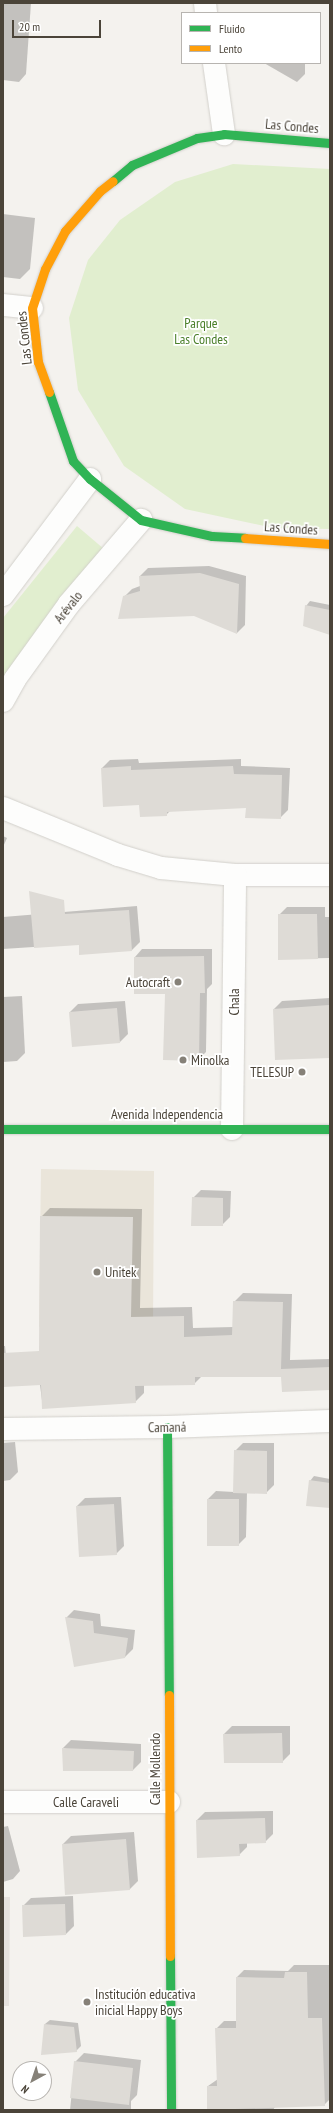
<!DOCTYPE html>
<html>
<head>
<meta charset="utf-8">
<style>
  body { margin:0 }
  #map { position:relative; width:333px; height:2113px; overflow:hidden; background:#f4f2ee; font-family:"PT Sans Narrow",sans-serif }
  div>[style] { position:absolute }
  .industrial>* { inset:0; background:#e6e2de }
  .education>* { inset:0; background:#eae5da }
  .green>* { inset:0; background:#e1eecf }
  .shadow>* { inset:0; background:#0003 }
  .building>* { inset:0; background:#dedbd6 }
  .roads { filter:drop-shadow(0 0 1px #d2d0cb) drop-shadow(0 0 1px #d2d0cb) }
  .street>* { height:22px; margin:-11px; padding:0 11px; transform-origin:11px; border-radius:11px; background:#fdfdfc }
  .fast>* { height:9px; margin:-4.5px; padding:0 4.5px; transform-origin:4.5px; border-radius:4.5px; background:#30b455 }
  .slow>* { height:9px; margin:-4.5px; padding:0 4.5px; transform-origin:4.5px; border-radius:4.5px; background:#ff9f0a }
  .dots>* { width:11px; height:11px; translate:-50% -50%; box-sizing:border-box; border:2px solid #fff; border-radius:50% }
  span { translate:-50% -50%; white-space:nowrap; text-align:center; line-height:1.15; -webkit-text-stroke:3.5px #fff; paint-order:stroke }
  .street-label { font-size:14px; color:#4b4439 }
  .park-label { font-size:14px; color:#4a7f2a }
  .poi-label { font-size:14px; color:#4b4439 }
  .right { translate:-100% -50%; text-align:right }
  .left { translate:0 -50%; text-align:left }
  .frame { position:absolute; inset:0; border:4px solid #4b4439; pointer-events:none }
  .legend { position:absolute; left:181px; top:12px; width:140px; height:52px; box-sizing:border-box; background:#fff; border:1px solid #b7b4b0; margin:0; padding:5px 7px; list-style:none; font-size:12px; color:#4b4439 }
  .legend li { display:flex; align-items:center; gap:8px; height:20px }
  .legend b { width:20px; border:1px solid #b7b4b0 }
  .north { position:absolute; left:12px; top:2061px; width:40px; height:40px; box-sizing:border-box; background:#fff; border:1px solid #b7b4b0; border-radius:50%; rotate:220deg; font-size:11px; font-weight:700; line-height:16px; text-align:center; color:#4b4439 }
  .north::after { content:''; display:block; margin:auto; width:14px; height:18px; background:#868178; clip-path:polygon(50% 0,100% 100%,50% 72%,0 100%) }
  .scale { position:absolute; left:12px; top:20px; width:89px; height:18px; box-sizing:border-box; border:2px solid #4b4439; border-top:0; padding-left:5px; font-size:12px; line-height:14px; white-space:nowrap; color:#4b4439; -webkit-text-stroke:3px #fff; paint-order:stroke }
</style>
</head>
<body>
<div id="map">
  <div class="industrial">
    <i style="clip-path:polygon(3px 1897px,10px 1897px,9px 2006px,3px 2006px)"></i>
  </div>
  <div class="education">
    <i style="clip-path:polygon(41px 1169px,154px 1171px,153px 1328px,39px 1327px)"></i>
  </div>
  <div class="green">
    <i style="clip-path:polygon(233px 164px,330px 169px,330px 529px,274px 528px,185px 509px,124px 466px,78px 390px,69px 318px,88px 260px,120px 220px,175px 182px)"></i>
    <i style="clip-path:polygon(77px 526px,104px 549px,3px 680px,3px 618px)"></i>
  </div>
  <div class="shadow">
    <i style="clip-path:polygon(3px 3px,31px 3px,26px 74px,19px 82px,3px 80px)"></i>
    <i style="clip-path:polygon(305px 63px,305px 74px,297px 82px,264px 63px)"></i>
    <i style="clip-path:polygon(3px 214px,35px 218px,30px 269px,20px 279px,3px 277px)"></i>
    <i style="clip-path:polygon(209px 566px,246px 576px,245px 625px,237px 633px,194px 615px,124px 597px,132px 589px,140px 586px,140px 576px,148px 568px)"></i>
    <i style="clip-path:polygon(310px 601px,330px 605px,330px 634px,306px 606px)"></i>
    <i style="clip-path:polygon(138px 759px,139px 763px,241px 759px,241px 766px,290px 768px,288px 810px,280px 818px,247px 807px,170px 811px,166px 815px,102px 768px,110px 760px)"></i>
    <i style="clip-path:polygon(3px 836px,7px 838px,3px 847px)"></i>
    <i style="clip-path:polygon(137px 906px,140px 942px,132px 950px,79px 944px,3px 949px,3px 917px)"></i>
    <i style="clip-path:polygon(287px 907px,325px 907px,325px 917px,330px 917px,330px 958px,279px 959px,279px 915px)"></i>
    <i style="clip-path:polygon(142px 949px,212px 949px,212px 984px,207px 989px,206px 1052px,198px 1060px,166px 993px,135px 957px)"></i>
    <i style="clip-path:polygon(22px 996px,25px 1053px,17px 1061px,3px 1062px,3px 997px)"></i>
    <i style="clip-path:polygon(330px 998px,330px 1057px,276px 1059px,274px 1009px,282px 1001px)"></i>
    <i style="clip-path:polygon(125px 1001px,128px 1034px,120px 1042px,70px 1012px,78px 1004px)"></i>
    <i style="clip-path:polygon(201px 1190px,231px 1191px,230px 1217px,222px 1225px,193px 1198px)"></i>
    <i style="clip-path:polygon(50px 1208px,142px 1209px,140px 1308px,192px 1307px,193px 1328px,233px 1327px,234px 1302px,243px 1293px,292px 1294px,290px 1360px,330px 1359px,330px 1389px,282px 1376px,202px 1376px,194px 1384px,144px 1385px,144px 1393px,135px 1402px,43px 1408px,40px 1385px,41px 1217px)"></i>
    <i style="clip-path:polygon(3px 1346px,5px 1346px,8px 1378px,3px 1384px)"></i>
    <i style="clip-path:polygon(15px 1442px,18px 1472px,10px 1480px,3px 1481px,3px 1443px)"></i>
    <i style="clip-path:polygon(243px 1443px,274px 1443px,274px 1485px,266px 1493px,247px 1492px,246px 1537px,238px 1545px,208px 1499px,216px 1491px,234px 1492px,235px 1451px)"></i>
    <i style="clip-path:polygon(314px 1476px,330px 1479px,330px 1507px,310px 1481px)"></i>
    <i style="clip-path:polygon(121px 1497px,124px 1546px,116px 1554px,77px 1506px,85px 1498px)"></i>
    <i style="clip-path:polygon(74px 1610px,100px 1614px,101px 1626px,135px 1630px,133px 1649px,125px 1657px,66px 1618px)"></i>
    <i style="clip-path:polygon(232px 1726px,290px 1726px,290px 1754px,282px 1762px,224px 1734px)"></i>
    <i style="clip-path:polygon(71px 1740px,141px 1744px,141px 1762px,133px 1770px,63px 1748px)"></i>
    <i style="clip-path:polygon(273px 1811px,273px 1834px,265px 1842px,247px 1843px,247px 1847px,239px 1855px,197px 1820px,205px 1812px)"></i>
    <i style="clip-path:polygon(8px 1826px,20px 1871px,13px 1879px,3px 1882px,3px 1827px)"></i>
    <i style="clip-path:polygon(134px 1832px,138px 1881px,130px 1889px,66px 1894px,63px 1844px,71px 1836px)"></i>
    <i style="clip-path:polygon(73px 1896px,74px 1926px,66px 1934px,23px 1906px,31px 1898px)"></i>
    <i style="clip-path:polygon(294px 1965px,330px 1965px,330px 2099px,324px 2105px,275px 2107px,273px 2110px,208px 2110px,208px 2086px,218px 2079px,216px 2029px,224px 2021px,237px 2021px,237px 1977px,244px 1970px,288px 1971px)"></i>
    <i style="clip-path:polygon(50px 2020px,78px 2023px,81px 2046px,76px 2051px,42px 2054px,45px 2024px)"></i>
    <i style="clip-path:polygon(84px 2053px,141px 2060px,137px 2095px,131px 2101px,131px 2110px,70px 2110px,75px 2062px)"></i>
  </div>
  <div class="building">
    <i style="clip-path:polygon(200px 573px,239px 584px,237px 634px,194px 616px,118px 619px,123px 596px,140px 591px,139px 576px)"></i>
    <i style="clip-path:polygon(305px 605px,330px 610px,330px 635px,303px 626px)"></i>
    <i style="clip-path:polygon(131px 766px,131px 770px,233px 766px,234px 774px,282px 775px,281px 819px,245px 818px,246px 808px,167px 812px,167px 816px,140px 817px,139px 805px,103px 807px,101px 768px)"></i>
    <i style="clip-path:polygon(29px 891px,64px 900px,65px 914px,129px 910px,132px 951px,79px 955px,79px 945px,34px 948px)"></i>
    <i style="clip-path:polygon(278px 914px,317px 914px,318px 959px,278px 960px)"></i>
    <i style="clip-path:polygon(204px 956px,205px 993px,200px 993px,199px 1061px,163px 1060px,165px 994px,134px 994px,134px 957px)"></i>
    <i style="clip-path:polygon(329px 1005px,330px 1058px,275px 1060px,273px 1009px)"></i>
    <i style="clip-path:polygon(117px 1008px,120px 1043px,72px 1047px,69px 1012px)"></i>
    <i style="clip-path:polygon(192px 1197px,223px 1198px,223px 1226px,191px 1226px)"></i>
    <i style="clip-path:polygon(40px 1216px,133px 1217px,131px 1317px,184px 1316px,184px 1337px,232px 1335px,233px 1301px,283px 1302px,281px 1369px,330px 1367px,330px 1390px,282px 1392px,281px 1377px,195px 1377px,195px 1385px,135px 1386px,136px 1403px,42px 1409px,41px 1385px,3px 1387px,3px 1353px,39px 1351px)"></i>
    <i style="clip-path:polygon(234px 1450px,267px 1451px,267px 1494px,233px 1493px)"></i>
    <i style="clip-path:polygon(309px 1480px,330px 1483px,330px 1508px,306px 1506px)"></i>
    <i style="clip-path:polygon(207px 1499px,239px 1499px,239px 1546px,207px 1546px)"></i>
    <i style="clip-path:polygon(114px 1504px,117px 1555px,79px 1557px,76px 1506px)"></i>
    <i style="clip-path:polygon(65px 1617px,93px 1621px,94px 1633px,128px 1638px,125px 1658px,74px 1667px)"></i>
    <i style="clip-path:polygon(282px 1733px,283px 1763px,224px 1763px,223px 1734px)"></i>
    <i style="clip-path:polygon(62px 1748px,134px 1751px,133px 1771px,63px 1771px)"></i>
    <i style="clip-path:polygon(265px 1818px,266px 1843px,239px 1844px,240px 1856px,197px 1858px,196px 1820px)"></i>
    <i style="clip-path:polygon(126px 1839px,130px 1890px,65px 1895px,62px 1844px)"></i>
    <i style="clip-path:polygon(65px 1904px,66px 1935px,23px 1937px,22px 1905px)"></i>
    <i style="clip-path:polygon(285px 1972px,307px 1972px,308px 2018px,322px 2018px,325px 2106px,207px 2110px,207px 2086px,217px 2086px,215px 2028px,236px 2028px,236px 1977px,284px 1978px)"></i>
    <i style="clip-path:polygon(44px 2024px,74px 2027px,77px 2052px,41px 2055px)"></i>
    <i style="clip-path:polygon(74px 2061px,133px 2068px,129px 2105px,70px 2098px)"></i>
  </div>
  <div class="roads">
    <div class="street">
      <i style="left:205px;top:3px;width:10px;rotate:84deg"></i>
      <i style="left:214px;top:63px;width:72px;rotate:82deg"></i>
      <i style="left:3px;top:305px;width:29px;rotate:6deg"></i>
      <i style="left:3px;top:595px;width:145px;rotate:-53.1deg"></i>
      <i style="left:3px;top:701px;width:25px;rotate:-61deg"></i>
      <i style="left:15px;top:679px;width:92px;rotate:-54.2deg"></i>
      <i style="left:69px;top:604px;width:111px;rotate:-49.4deg"></i>
      <i style="left:3px;top:808px;width:124px;rotate:22.2deg"></i>
      <i style="left:118px;top:855px;width:45px;rotate:16.8deg"></i>
      <i style="left:161px;top:868px;width:74px;rotate:5.4deg"></i>
      <i style="left:235px;top:875px;width:95px"></i>
      <i style="left:232px;top:1129px;width:254px;rotate:-89.3deg"></i>
      <i style="left:3px;top:1429px;width:164px;rotate:-0.7deg"></i>
      <i style="left:167px;top:1427px;width:163px;rotate:-2.1deg"></i>
      <i style="left:3px;top:1802px;width:166px"></i>
    </div>
    <div class="fast">
      <i style="left:113px;top:181px;width:25px;rotate:-40deg"></i>
      <i style="left:132px;top:165px;width:70px;rotate:-22.6deg"></i>
      <i style="left:197px;top:138px;width:27px;rotate:-8deg"></i>
      <i style="left:224px;top:134px;width:106px;rotate:4.9deg"></i>
      <i style="left:49px;top:392px;width:73px;rotate:70.8deg"></i>
      <i style="left:73px;top:461px;width:25px;rotate:47deg"></i>
      <i style="left:90px;top:479px;width:65px;rotate:38.8deg"></i>
      <i style="left:141px;top:520px;width:73px;rotate:12.7deg"></i>
      <i style="left:212px;top:536px;width:33px;rotate:3deg"></i>
      <i style="left:3px;top:1129px;width:327px"></i>
      <i style="left:167px;top:1427px;width:268px;rotate:89.6deg"></i>
      <i style="left:170px;top:1956px;width:154px;rotate:89.6deg"></i>
    </div>
    <div class="slow">
      <i style="left:49px;top:392px;width:32px;rotate:-110deg"></i>
      <i style="left:38px;top:362px;width:54px;rotate:-96.3deg"></i>
      <i style="left:32px;top:308px;width:41px;rotate:-71.6deg"></i>
      <i style="left:45px;top:269px;width:43px;rotate:-62.2deg"></i>
      <i style="left:65px;top:231px;width:53px;rotate:-48.8deg"></i>
      <i style="left:100px;top:191px;width:16px;rotate:-38deg"></i>
      <i style="left:245px;top:538px;width:85px;rotate:4deg"></i>
      <i style="left:169px;top:1695px;width:261px;rotate:89.8deg"></i>
    </div>
  </div>
  <div class="dots">
    <i style="left:178px;top:982px;background:#868178"></i>
    <i style="left:183px;top:1060px;background:#868178"></i>
    <i style="left:302px;top:1072px;background:#868178"></i>
    <i style="left:97px;top:1272px;background:#868178"></i>
    <i style="left:87px;top:2002px;background:#868178"></i>
  </div>
  <div class="street-label">
    <span style="left:292px;top:126px;rotate:5deg">Las Condes</span>
    <span style="left:24px;top:338px;rotate:-96deg">Las Condes</span>
    <span style="left:291px;top:528px;rotate:4deg">Las Condes</span>
    <span style="left:68px;top:607px;rotate:-52deg">Arévalo</span>
    <span style="left:234px;top:1002px;rotate:-90deg">Chala</span>
    <span style="left:167px;top:1114px">Avenida Independencia</span>
    <span style="left:167px;top:1427px;rotate:-1deg">Camaná</span>
    <span style="left:155px;top:1769px;rotate:-90deg">Calle Mollendo</span>
    <span style="left:86px;top:1802px">Calle Caraveli</span>
  </div>
  <div class="park-label">
    <span style="left:201px;top:331px">Parque<br>Las Condes</span>
  </div>
  <div class="poi-label">
    <span class="right" style="left:170px;top:982px">Autocraft</span>
    <span class="left" style="left:191px;top:1060px">Minolka</span>
    <span class="right" style="left:294px;top:1072px">TELESUP</span>
    <span class="left" style="left:105px;top:1272px">Unitek</span>
    <span class="left" style="left:95px;top:2002px">Institución educativa<br>inicial Happy Boys</span>
  </div>
  <div class="frame"></div>
  <ul class="legend">
  <li><b style="height:5px;background:#30b455"></b>Fluido</li>
  <li><b style="height:5px;background:#ff9f0a"></b>Lento</li>
  </ul>
  <div class="north">N</div>
  <div class="scale">20 m</div>
</div>
</body>
</html>
